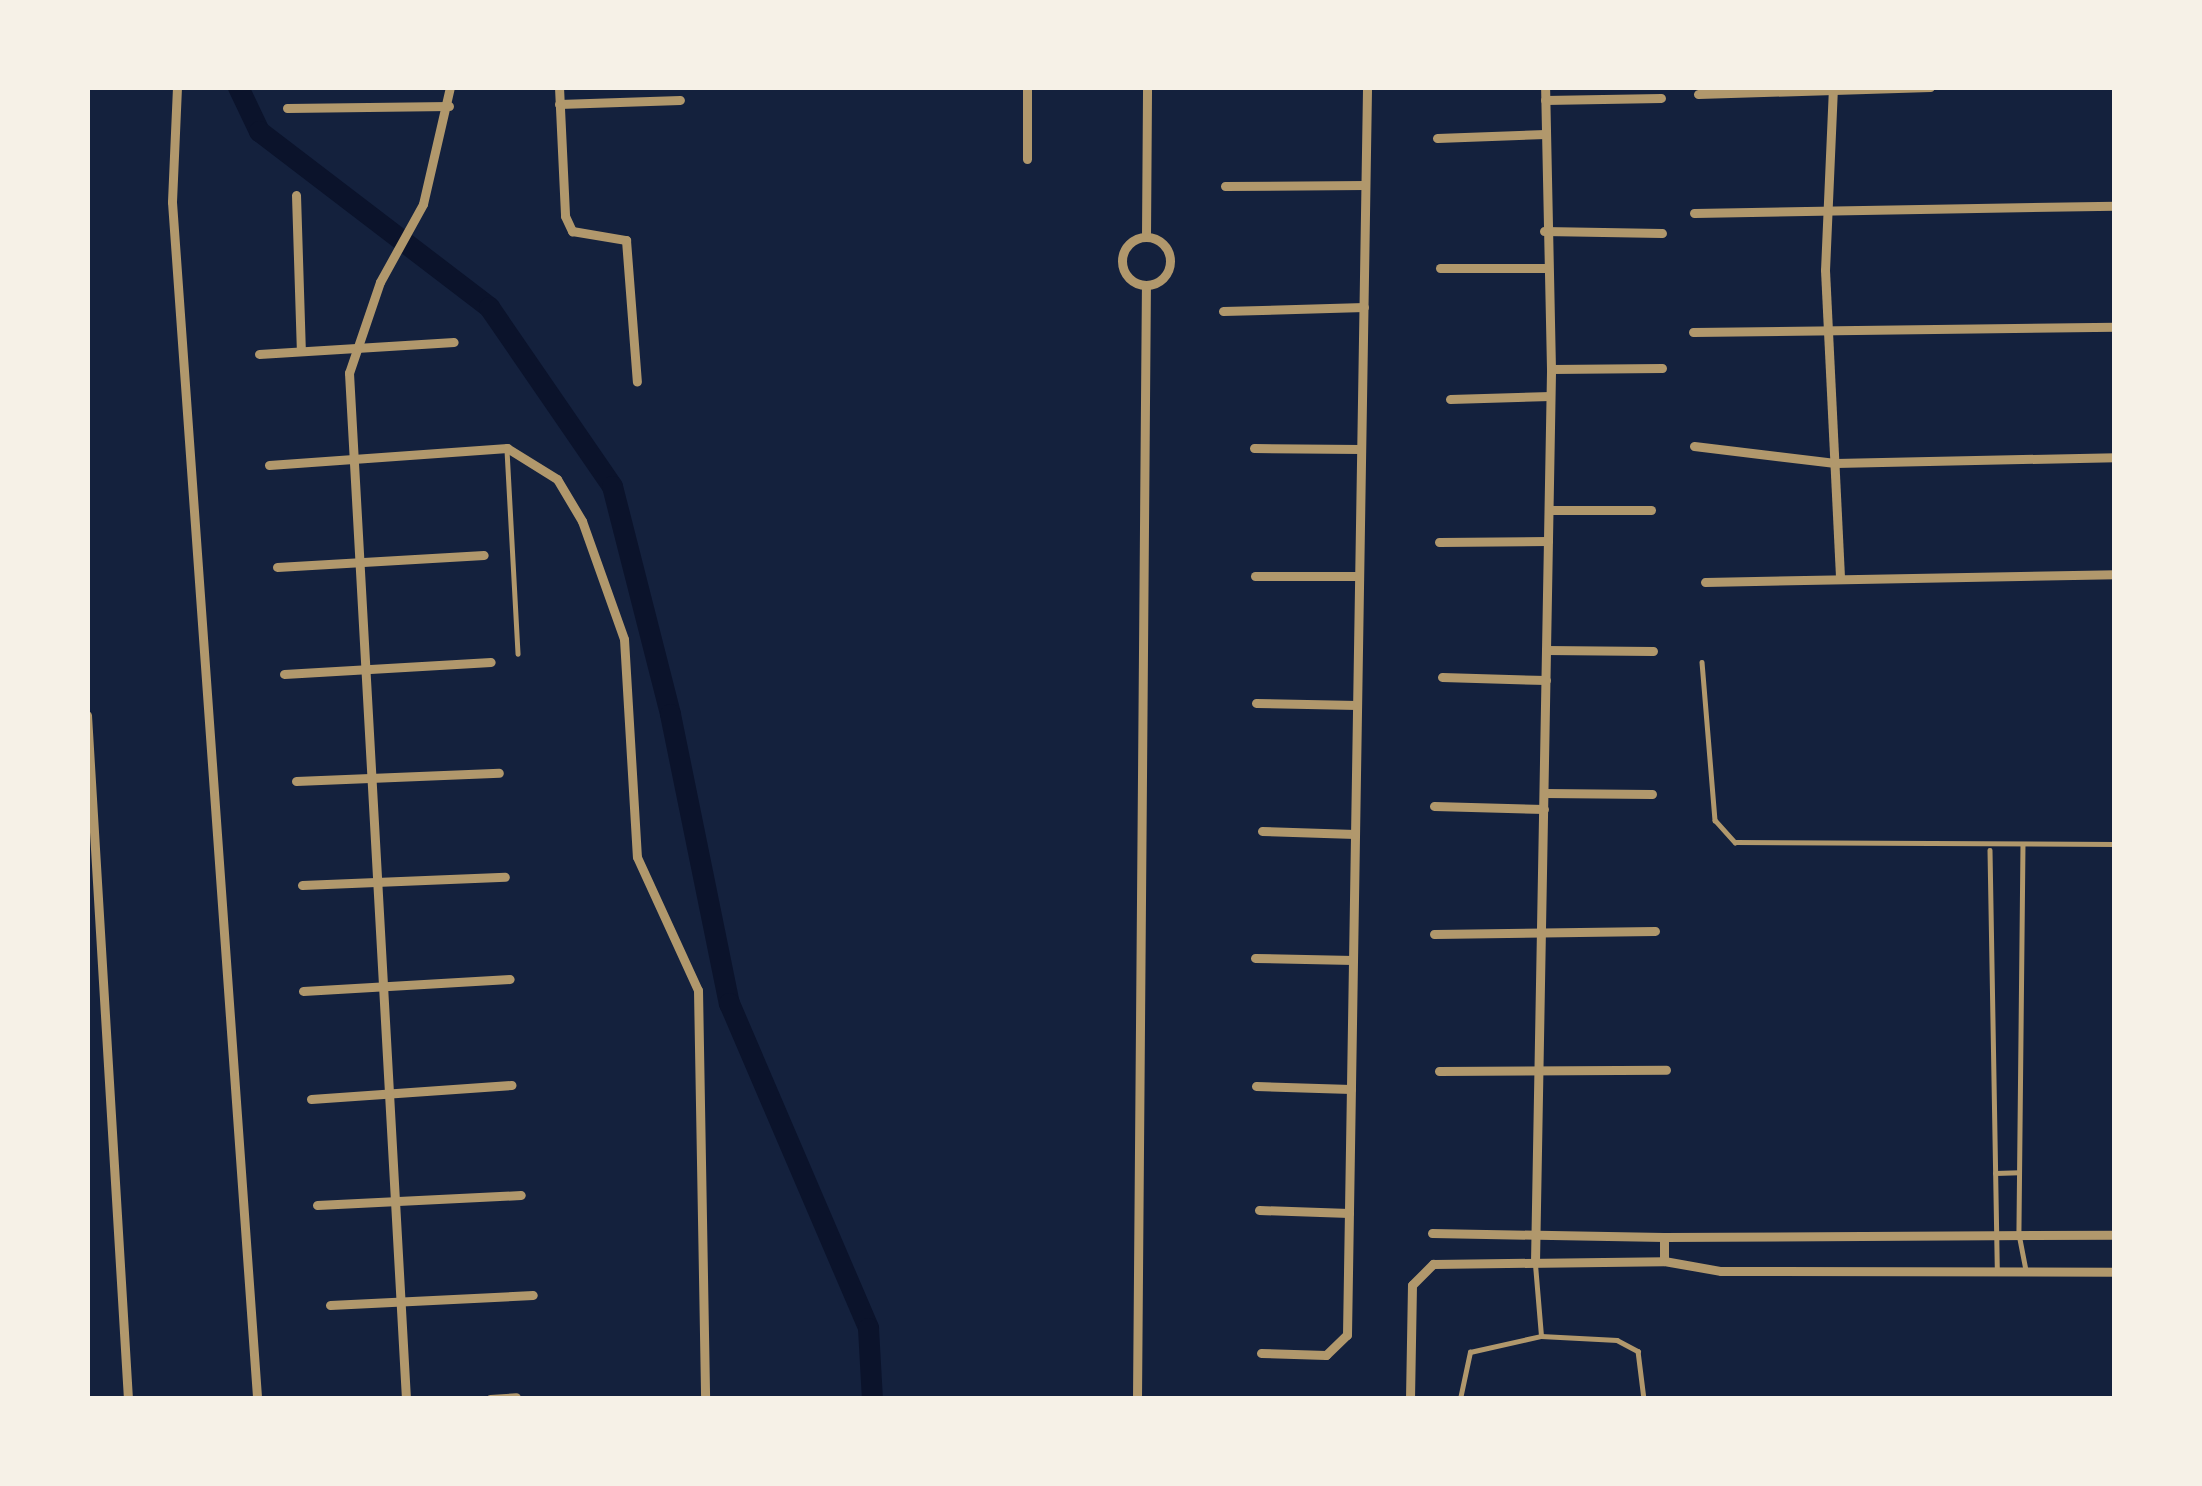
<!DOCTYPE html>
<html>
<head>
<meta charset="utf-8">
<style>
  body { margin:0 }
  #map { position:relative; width:2202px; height:1486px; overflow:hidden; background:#14213d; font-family:"Sofia Sans Condensed",sans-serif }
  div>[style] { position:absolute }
  .canal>* { height:21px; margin:-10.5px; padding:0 10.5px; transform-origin:10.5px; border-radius:10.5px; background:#0b132b }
  .service>* { height:4.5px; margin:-2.25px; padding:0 2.25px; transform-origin:2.25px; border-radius:2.25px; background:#b1986c }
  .minor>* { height:9px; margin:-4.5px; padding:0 4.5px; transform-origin:4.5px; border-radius:4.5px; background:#b1986c }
  .minor>.ring { margin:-4.5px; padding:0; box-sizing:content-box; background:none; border:9px solid #b1986c; border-radius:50% }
  span { translate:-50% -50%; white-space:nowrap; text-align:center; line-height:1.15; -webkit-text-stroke:12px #f6f1e7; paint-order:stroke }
  .frame { position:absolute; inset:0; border:90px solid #f6f1e7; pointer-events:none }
</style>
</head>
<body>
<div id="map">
  <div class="canal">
    <i style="left:238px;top:87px;width:49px;rotate:64.5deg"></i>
    <i style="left:259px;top:131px;width:290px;rotate:37.4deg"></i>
    <i style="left:489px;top:307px;width:217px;rotate:55.5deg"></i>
    <i style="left:612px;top:486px;width:235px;rotate:75.7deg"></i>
    <i style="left:670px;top:714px;width:295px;rotate:78.5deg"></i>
    <i style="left:729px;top:1003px;width:353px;rotate:66.8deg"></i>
    <i style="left:868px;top:1328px;width:71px;rotate:86.8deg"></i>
  </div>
  <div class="service">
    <i style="left:507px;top:450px;width:204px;rotate:86.9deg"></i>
    <i style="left:1702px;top:662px;width:159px;rotate:85.3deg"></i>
    <i style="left:1715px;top:820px;width:30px;rotate:48deg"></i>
    <i style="left:1735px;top:842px;width:380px;rotate:0.3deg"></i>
    <i style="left:2023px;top:844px;width:390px;rotate:90.6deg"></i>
    <i style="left:2019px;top:1234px;width:37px;rotate:79deg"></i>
    <i style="left:1990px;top:850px;width:421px;rotate:89deg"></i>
    <i style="left:1995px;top:1173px;width:24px;rotate:-2deg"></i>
    <i style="left:1541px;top:1336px;width:76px;rotate:3deg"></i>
    <i style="left:1617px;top:1340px;width:24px;rotate:28deg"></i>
    <i style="left:1638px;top:1351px;width:48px;rotate:82.9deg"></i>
    <i style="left:1460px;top:1399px;width:48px;rotate:-78deg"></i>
    <i style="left:1470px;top:1352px;width:73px;rotate:-12.7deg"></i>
    <i style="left:1541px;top:1336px;width:71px;rotate:-94.8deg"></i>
  </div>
  <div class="minor">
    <i style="left:177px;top:87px;width:115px;rotate:92.5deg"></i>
    <i style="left:172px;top:202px;width:1199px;rotate:85.93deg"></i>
    <i style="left:559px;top:87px;width:129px;rotate:87.3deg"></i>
    <i style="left:565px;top:216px;width:17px;rotate:65deg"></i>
    <i style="left:572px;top:231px;width:55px;rotate:9.5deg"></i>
    <i style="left:626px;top:240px;width:142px;rotate:85.6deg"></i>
    <i style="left:1833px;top:87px;width:183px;rotate:92.5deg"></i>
    <i style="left:1825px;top:270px;width:307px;rotate:87.2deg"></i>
    <i style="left:1698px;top:94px;width:232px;rotate:-1.7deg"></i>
    <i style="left:1545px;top:100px;width:116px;rotate:-1deg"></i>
    <i style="left:559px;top:104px;width:121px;rotate:-1.9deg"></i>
    <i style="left:287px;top:108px;width:162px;rotate:-0.7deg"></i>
    <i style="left:1437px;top:138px;width:108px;rotate:-2.1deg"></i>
    <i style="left:1027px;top:159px;width:72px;rotate:-90deg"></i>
    <i style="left:1225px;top:186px;width:140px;rotate:-0.4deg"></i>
    <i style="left:296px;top:195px;width:156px;rotate:88.2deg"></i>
    <i style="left:1694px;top:213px;width:421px;rotate:-1deg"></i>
    <i style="left:1544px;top:231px;width:118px;rotate:1deg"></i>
    <i style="left:1146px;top:236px;width:149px;rotate:-89.6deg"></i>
    <i class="ring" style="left:1122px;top:237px;width:39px;height:39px"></i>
    <i style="left:1440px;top:268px;width:106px"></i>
    <i style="left:1223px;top:311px;width:141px;rotate:-1.6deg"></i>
    <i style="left:1693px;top:332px;width:422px;rotate:-0.7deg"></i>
    <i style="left:259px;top:354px;width:195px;rotate:-3.5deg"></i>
    <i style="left:1551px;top:369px;width:111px;rotate:-0.5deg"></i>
    <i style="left:1450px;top:399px;width:100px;rotate:-1.7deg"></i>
    <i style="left:1694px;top:446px;width:142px;rotate:6.9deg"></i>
    <i style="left:1835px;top:463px;width:280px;rotate:-1.2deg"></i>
    <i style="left:1254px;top:448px;width:107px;rotate:0.5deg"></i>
    <i style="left:269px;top:465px;width:239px;rotate:-4.1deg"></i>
    <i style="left:507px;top:448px;width:59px;rotate:31.8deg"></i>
    <i style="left:557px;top:479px;width:49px;rotate:59.2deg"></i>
    <i style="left:582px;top:521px;width:125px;rotate:70.4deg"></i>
    <i style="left:624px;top:639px;width:218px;rotate:86.6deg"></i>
    <i style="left:637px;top:857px;width:146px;rotate:65.4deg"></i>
    <i style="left:698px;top:990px;width:409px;rotate:89deg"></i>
    <i style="left:1549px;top:510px;width:102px"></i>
    <i style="left:1439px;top:542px;width:109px;rotate:-0.5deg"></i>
    <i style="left:277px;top:567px;width:207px;rotate:-3.3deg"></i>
    <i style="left:1255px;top:576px;width:104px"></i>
    <i style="left:1705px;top:582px;width:410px;rotate:-1.1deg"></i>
    <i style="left:1546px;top:650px;width:107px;rotate:0.5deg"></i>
    <i style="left:284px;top:674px;width:207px;rotate:-3.3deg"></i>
    <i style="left:1442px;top:677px;width:104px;rotate:1.7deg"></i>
    <i style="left:1256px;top:703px;width:101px;rotate:1.1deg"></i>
    <i style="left:87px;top:715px;width:685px;rotate:86.57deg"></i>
    <i style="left:296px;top:781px;width:203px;rotate:-2.3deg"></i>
    <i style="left:1544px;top:793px;width:108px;rotate:0.5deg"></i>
    <i style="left:1434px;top:806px;width:110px;rotate:1.6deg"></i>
    <i style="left:1262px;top:831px;width:93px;rotate:1.8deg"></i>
    <i style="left:302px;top:885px;width:203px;rotate:-2.3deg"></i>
    <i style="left:1434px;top:934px;width:221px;rotate:-0.8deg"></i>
    <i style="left:1255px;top:958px;width:98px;rotate:1.2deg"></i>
    <i style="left:303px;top:991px;width:207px;rotate:-3.3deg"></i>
    <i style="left:1439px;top:1071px;width:227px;rotate:-0.3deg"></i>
    <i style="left:1256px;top:1086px;width:95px;rotate:1.8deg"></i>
    <i style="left:311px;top:1099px;width:201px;rotate:-4deg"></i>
    <i style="left:317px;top:1205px;width:204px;rotate:-2.8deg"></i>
    <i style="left:1259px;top:1210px;width:90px;rotate:1.9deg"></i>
    <i style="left:1432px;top:1233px;width:232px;rotate:1deg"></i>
    <i style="left:1664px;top:1261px;width:24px;rotate:-90deg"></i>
    <i style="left:1664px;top:1237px;width:451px;rotate:-0.3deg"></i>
    <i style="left:1535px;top:1262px;width:893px;rotate:-88.97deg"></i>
    <i style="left:1551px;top:369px;width:282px;rotate:-91.2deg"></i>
    <i style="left:330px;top:1305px;width:203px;rotate:-2.8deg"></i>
    <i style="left:1261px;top:1353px;width:65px;rotate:1.8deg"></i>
    <i style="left:1326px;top:1355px;width:29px;rotate:-44deg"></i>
    <i style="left:1347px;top:1335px;width:1248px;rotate:-89.08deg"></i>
    <i style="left:406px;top:1399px;width:1028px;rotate:-93.18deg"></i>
    <i style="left:349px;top:373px;width:96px;rotate:-71.2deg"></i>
    <i style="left:380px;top:282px;width:89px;rotate:-61.1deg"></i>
    <i style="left:423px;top:204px;width:120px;rotate:-77deg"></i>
    <i style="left:490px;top:1399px;width:26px;rotate:-4deg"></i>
    <i style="left:1137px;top:1399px;width:1114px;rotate:-89.54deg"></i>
    <i style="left:1410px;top:1399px;width:114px;rotate:-89deg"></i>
    <i style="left:1412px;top:1285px;width:30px;rotate:-45deg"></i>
    <i style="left:1433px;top:1264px;width:231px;rotate:-0.7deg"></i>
    <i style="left:1664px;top:1261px;width:58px;rotate:10deg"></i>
    <i style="left:1721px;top:1271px;width:394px;rotate:0.1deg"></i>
  </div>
  <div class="frame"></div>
</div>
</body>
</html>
